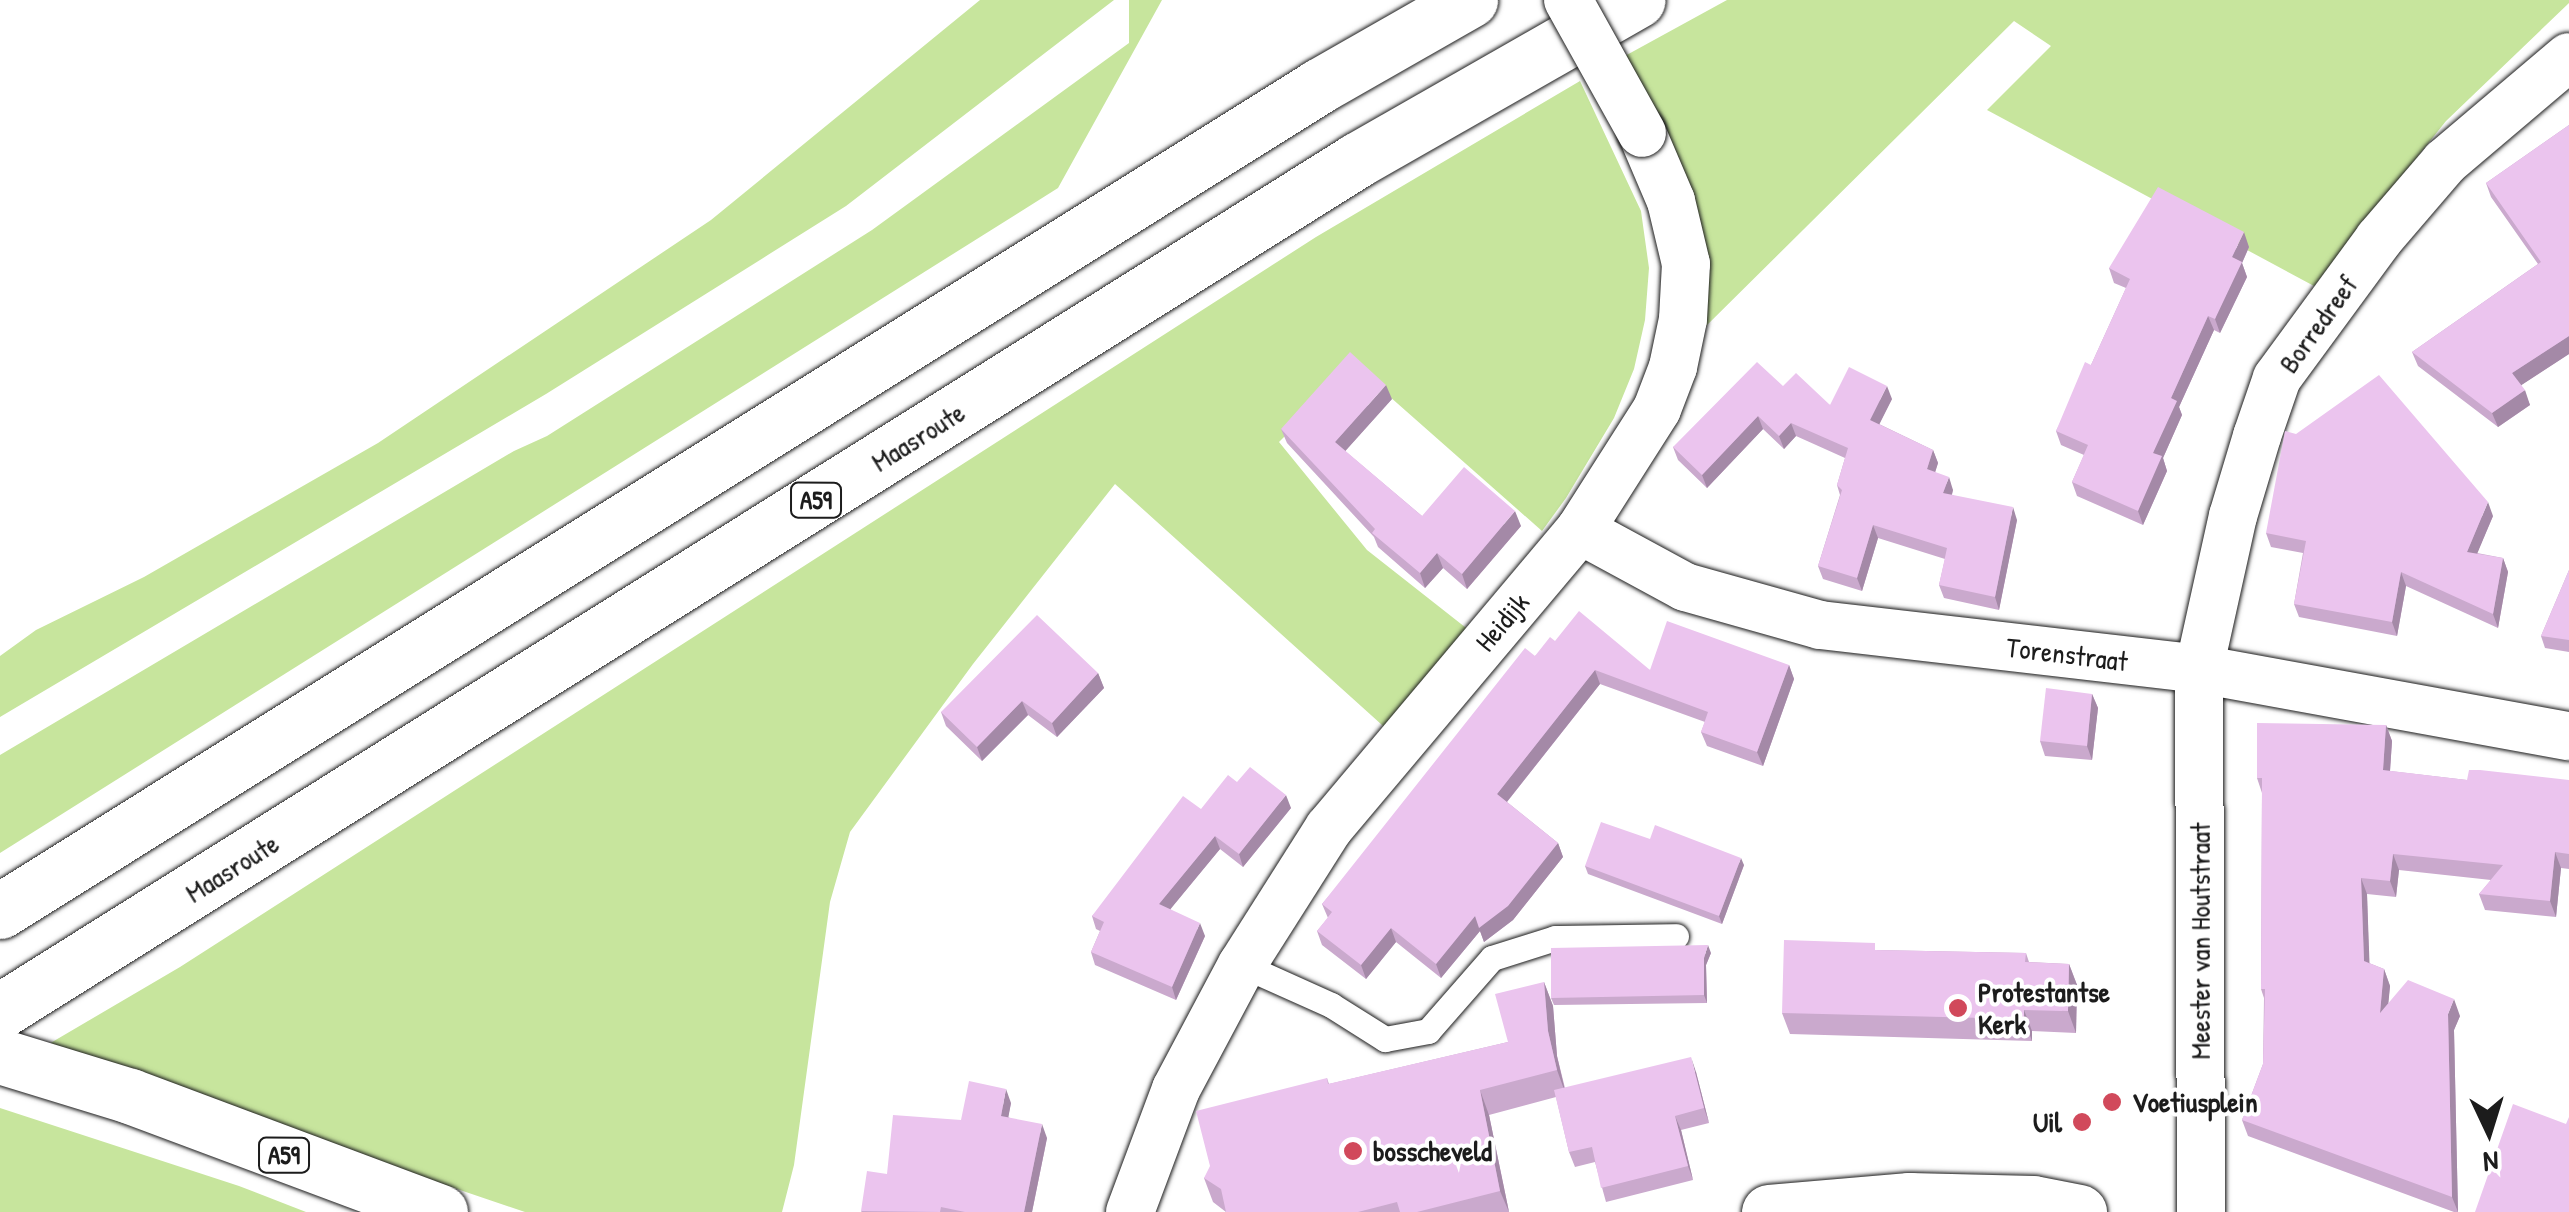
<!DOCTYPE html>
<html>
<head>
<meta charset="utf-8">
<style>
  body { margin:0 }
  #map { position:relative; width:2569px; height:1212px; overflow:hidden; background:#fff; font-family:"Patrick Hand",sans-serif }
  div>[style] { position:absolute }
  .green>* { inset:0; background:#c7e59d }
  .roads { filter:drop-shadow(0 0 2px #1c1c1c) drop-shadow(0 0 2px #1c1c1c) }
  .lane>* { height:25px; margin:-12.5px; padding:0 12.5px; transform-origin:12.5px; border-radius:12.5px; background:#fff }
  .street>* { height:48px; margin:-24px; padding:0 24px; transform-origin:24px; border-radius:24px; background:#fff }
  .secondary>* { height:55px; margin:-27.5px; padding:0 27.5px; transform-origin:27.5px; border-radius:27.5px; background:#fff }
  .highway>* { height:55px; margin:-27.5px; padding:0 27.5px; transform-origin:27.5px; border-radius:27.5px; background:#fff }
  .bridges { filter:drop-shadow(0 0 2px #1c1c1c) drop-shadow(0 0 2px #1c1c1c) }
  .street-bridge>* { height:48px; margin:-24px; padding:0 24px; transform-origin:24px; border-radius:24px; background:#fff }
  .wall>* { inset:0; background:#caa9cd }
  .shaded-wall>* { inset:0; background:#a489a7 }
  .building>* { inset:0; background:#ebc4ee }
  .dots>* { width:28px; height:28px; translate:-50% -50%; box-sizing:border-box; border:5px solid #fff; border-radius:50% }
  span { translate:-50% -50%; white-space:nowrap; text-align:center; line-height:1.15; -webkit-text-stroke:8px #fff; paint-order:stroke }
  .shield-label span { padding:2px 8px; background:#fff; border:2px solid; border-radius:8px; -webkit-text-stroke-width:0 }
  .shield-label { font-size:25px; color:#1c1c1c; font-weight:700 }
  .street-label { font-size:28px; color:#1c1c1c }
  .poi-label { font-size:28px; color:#1c1c1c; font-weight:700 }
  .left { translate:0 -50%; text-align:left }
  .right { translate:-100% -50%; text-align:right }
  .north { position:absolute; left:2439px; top:1082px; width:100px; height:100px; -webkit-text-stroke:8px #fff; paint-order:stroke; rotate:176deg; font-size:28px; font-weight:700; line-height:40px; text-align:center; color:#1c1c1c }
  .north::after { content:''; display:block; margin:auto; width:35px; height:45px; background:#1c1c1c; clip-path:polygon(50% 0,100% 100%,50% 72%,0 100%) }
</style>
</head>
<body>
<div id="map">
  <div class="green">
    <i style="clip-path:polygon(980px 0,1114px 0,846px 206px,546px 394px,0 717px,0 656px,36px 630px,144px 577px,378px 443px,711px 220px)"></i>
    <i style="clip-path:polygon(1129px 0,1162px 0,1058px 188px,0 853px,0 755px,514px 451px,547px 436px,872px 230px,1129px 43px)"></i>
    <i style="clip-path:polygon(1727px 0,2569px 0,2569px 3px,2446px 121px,2314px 286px,1987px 110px,2051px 46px,2014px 21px,1699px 333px,1623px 57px)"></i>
    <i style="clip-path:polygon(1580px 81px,1641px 211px,1649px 268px,1645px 320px,1634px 369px,1614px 418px,1566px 498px,1542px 531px,1355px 366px,1279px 442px,1367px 550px,1470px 631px,1392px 734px,1115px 484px,973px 664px,850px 832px,830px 902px,794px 1165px,782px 1212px,525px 1212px,42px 1048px,180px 967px,1316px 237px)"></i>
    <i style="clip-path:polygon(0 1108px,239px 1186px,306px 1212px,0 1212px)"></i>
  </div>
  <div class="roads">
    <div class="lane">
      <i style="left:1242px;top:965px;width:98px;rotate:24.2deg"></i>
      <i style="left:1331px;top:1005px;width:64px;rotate:32.2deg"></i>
      <i style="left:1385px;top:1039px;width:44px;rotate:-10.5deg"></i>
      <i style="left:1428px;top:1031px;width:97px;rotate:-48.8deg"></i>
      <i style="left:1492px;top:958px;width:66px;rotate:-17.6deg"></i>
      <i style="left:1555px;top:938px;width:121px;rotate:-0.9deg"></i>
    </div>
    <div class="street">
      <i style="left:1580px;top:530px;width:119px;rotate:28.5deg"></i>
      <i style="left:1685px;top:587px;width:140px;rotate:15.7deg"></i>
      <i style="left:1820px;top:625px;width:382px;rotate:6.6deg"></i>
      <i style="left:2199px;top:669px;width:376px;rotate:10.3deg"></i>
      <i style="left:1130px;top:1212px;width:131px;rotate:-69.5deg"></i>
      <i style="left:1176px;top:1089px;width:140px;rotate:-62deg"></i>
      <i style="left:1242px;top:965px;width:162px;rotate:-57.6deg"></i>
      <i style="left:1329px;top:828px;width:390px;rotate:-49.9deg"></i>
      <i style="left:1580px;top:530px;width:143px;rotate:-57.5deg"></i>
      <i style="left:1657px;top:409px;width:45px;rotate:-69.1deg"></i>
      <i style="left:1673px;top:367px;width:49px;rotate:-78.2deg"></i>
      <i style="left:1683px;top:319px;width:55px;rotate:-86.9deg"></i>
      <i style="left:1686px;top:264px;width:65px;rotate:-103.4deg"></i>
      <i style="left:1671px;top:201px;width:74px;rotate:-113.1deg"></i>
      <i style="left:2201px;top:1212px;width:543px;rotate:-90.21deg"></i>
      <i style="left:2199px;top:669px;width:157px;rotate:-77.5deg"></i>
      <i style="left:2233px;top:516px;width:84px;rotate:-73.3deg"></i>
      <i style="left:2257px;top:436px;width:61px;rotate:-71deg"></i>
      <i style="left:2277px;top:378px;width:172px;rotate:-53.7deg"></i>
      <i style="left:2379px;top:239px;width:101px;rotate:-49.4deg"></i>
      <i style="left:2445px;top:162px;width:162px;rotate:-40.3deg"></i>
    </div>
    <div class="secondary">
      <i style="left:1769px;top:1212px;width:141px;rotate:-4.9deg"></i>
      <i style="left:1909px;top:1200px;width:124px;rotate:1.4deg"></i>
      <i style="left:2033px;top:1203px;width:47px;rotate:11.1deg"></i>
    </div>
    <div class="highway">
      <i style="left:0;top:911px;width:1556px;rotate:-32.02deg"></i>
      <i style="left:1319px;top:86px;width:174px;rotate:-29.7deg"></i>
      <i style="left:0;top:1011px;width:1602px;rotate:-32.09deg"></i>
      <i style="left:1357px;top:160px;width:323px;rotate:-29.7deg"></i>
      <i style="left:0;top:1056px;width:136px;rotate:17.1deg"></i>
      <i style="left:130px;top:1096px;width:331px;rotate:20.5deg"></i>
    </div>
  </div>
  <div class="bridges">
    <div class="street-bridge">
      <i style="left:1568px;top:0;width:152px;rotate:60.9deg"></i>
    </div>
  </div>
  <div class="wall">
    <i style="clip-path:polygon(2569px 125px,2569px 354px,2521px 385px,2530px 405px,2498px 427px,2418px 366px,2412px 352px,2538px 264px,2491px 197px,2486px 183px)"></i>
    <i style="clip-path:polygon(2249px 247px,2242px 263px,2247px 277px,2220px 333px,2214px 330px,2179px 407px,2182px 415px,2163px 458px,2167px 471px,2143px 525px,2077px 496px,2072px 482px,2084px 455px,2061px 445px,2056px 431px,2091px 365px,2126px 288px,2114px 283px,2109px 268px)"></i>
    <i style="clip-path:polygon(1783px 386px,1830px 405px,1892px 399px,1879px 424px,1933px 450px,1938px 463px,1935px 472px,1953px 490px,1952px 495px,2017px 520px,1999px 610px,1944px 598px,1939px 585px,1945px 559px,1878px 538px,1862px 591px,1823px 579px,1818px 566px,1840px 495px,1837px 485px,1845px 458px,1796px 436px,1784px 449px,1763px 429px,1707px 488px,1678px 460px,1673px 447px)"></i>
    <i style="clip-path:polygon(1392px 399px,1345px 451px,1422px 516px,1521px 526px,1467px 589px,1443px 568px,1425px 588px,1378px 547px,1374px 537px,1287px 443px,1281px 429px)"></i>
    <i style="clip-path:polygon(2493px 516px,2477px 553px,2503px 558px,2508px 572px,2498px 628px,2406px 586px,2397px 636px,2299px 617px,2294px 604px,2303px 553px,2271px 547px,2266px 533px)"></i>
    <i style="clip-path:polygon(2569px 570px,2569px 652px,2545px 648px,2541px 636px)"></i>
    <i style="clip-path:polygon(1555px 641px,1650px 670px,1789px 665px,1794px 679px,1763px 766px,1707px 746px,1701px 732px,1705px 722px,1600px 684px,1507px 802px,1558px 843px,1563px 857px,1513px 920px,1484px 942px,1480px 931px,1441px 978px,1396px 942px,1366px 979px,1322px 945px,1317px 931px,1328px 918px,1322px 904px,1535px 656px)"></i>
    <i style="clip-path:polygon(1098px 673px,1104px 688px,1057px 737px,1028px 715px,982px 761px,946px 726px,941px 712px)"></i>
    <i style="clip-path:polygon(2092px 694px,2098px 708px,2092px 760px,2045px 756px,2040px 741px)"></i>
    <i style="clip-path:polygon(2386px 725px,2392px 741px,2390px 771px,2467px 780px,2569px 780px,2569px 869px,2561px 868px,2556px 917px,2485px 910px,2479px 894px,2491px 880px,2399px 870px,2396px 897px,2367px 894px,2369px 963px,2384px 969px,2390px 986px,2388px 1003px,2460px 1016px,2454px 1030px,2458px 1212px,2454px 1212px,2248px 1136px,2242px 1120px,2263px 1064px,2264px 998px,2261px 989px,2262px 793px,2257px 778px)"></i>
    <i style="clip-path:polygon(1237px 782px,1291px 808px,1243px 867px,1220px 849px,1170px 909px,1205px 936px,1176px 1000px,1095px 965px,1091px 952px,1100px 931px,1096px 929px,1092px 916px)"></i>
    <i style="clip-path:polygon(1650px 839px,1744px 865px,1722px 924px,1588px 874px,1585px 866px)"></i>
    <i style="clip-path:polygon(1877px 950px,2026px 953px,2029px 962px,2069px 964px,2077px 985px,2076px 1033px,2032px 1031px,2032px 1041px,1790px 1034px,1782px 1013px)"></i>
    <i style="clip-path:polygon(1711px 953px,1706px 965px,1707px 1003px,1554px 1005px,1551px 998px)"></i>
    <i style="clip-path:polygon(1544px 982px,1553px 1006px,1557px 1056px,1565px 1088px,1696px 1072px,1709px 1123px,1681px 1130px,1693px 1180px,1606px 1202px,1595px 1162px,1575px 1167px,1569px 1152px,1556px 1097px,1489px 1115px,1509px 1212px,1226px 1212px,1213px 1202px,1204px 1178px,1327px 1078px,1329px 1084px,1508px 1042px)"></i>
    <i style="clip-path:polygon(1011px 1103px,1008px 1117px,1047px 1138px,1032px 1212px,861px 1212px,887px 1174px,961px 1120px)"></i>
  </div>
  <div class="shaded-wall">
    <i style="clip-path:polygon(2244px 232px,2249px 247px,2242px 263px,2247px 277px,2220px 333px,2215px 319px,2232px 257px)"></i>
    <i style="clip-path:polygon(2208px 316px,2214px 330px,2179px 407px,2182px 415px,2163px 458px,2167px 471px,2143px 525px,2138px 511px,2153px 453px,2171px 398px)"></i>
    <i style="clip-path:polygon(2569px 336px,2569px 354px,2517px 388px,2512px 373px)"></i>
    <i style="clip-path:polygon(1386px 385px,1392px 399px,1340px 457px,1335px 442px)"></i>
    <i style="clip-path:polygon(1887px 386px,1892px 399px,1875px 433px,1870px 420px)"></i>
    <i style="clip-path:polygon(2525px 390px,2530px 405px,2498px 427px,2492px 413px)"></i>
    <i style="clip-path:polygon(1758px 416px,1763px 429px,1707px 488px,1702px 475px)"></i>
    <i style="clip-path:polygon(1791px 423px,1796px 436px,1784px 449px,1779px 436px)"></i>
    <i style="clip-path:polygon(1933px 450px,1938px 463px,1932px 482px,1927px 469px)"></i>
    <i style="clip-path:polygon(1949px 477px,1953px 490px,1948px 507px,1943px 493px)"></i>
    <i style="clip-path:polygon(2488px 502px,2493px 516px,2472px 566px,2467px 552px)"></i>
    <i style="clip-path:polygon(2013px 507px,2017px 520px,1999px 610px,1995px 597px)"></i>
    <i style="clip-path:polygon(1515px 511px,1521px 526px,1467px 589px,1462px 574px)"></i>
    <i style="clip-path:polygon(1873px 525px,1878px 538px,1862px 591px,1857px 578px)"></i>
    <i style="clip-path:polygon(1437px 553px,1443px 568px,1425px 588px,1420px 573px)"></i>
    <i style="clip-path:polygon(2503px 558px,2508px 572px,2498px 628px,2493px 614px)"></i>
    <i style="clip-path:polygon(2401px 572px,2406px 586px,2397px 636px,2392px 622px)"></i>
    <i style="clip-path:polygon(1789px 665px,1794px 679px,1763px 766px,1757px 752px)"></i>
    <i style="clip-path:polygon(1595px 670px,1600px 684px,1502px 808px,1497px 794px)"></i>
    <i style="clip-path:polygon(1098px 673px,1104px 688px,1057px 737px,1052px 723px)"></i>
    <i style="clip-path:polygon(2092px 694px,2098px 708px,2092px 760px,2087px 746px)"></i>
    <i style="clip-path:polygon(1022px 701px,1028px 715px,982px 761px,977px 747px)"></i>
    <i style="clip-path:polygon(2386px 725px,2392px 741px,2389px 786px,2383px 770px)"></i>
    <i style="clip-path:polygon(1286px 795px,1291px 808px,1243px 867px,1239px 854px)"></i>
    <i style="clip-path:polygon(1215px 836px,1220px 849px,1164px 917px,1159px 904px)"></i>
    <i style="clip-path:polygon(1558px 843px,1563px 857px,1513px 920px,1484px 942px,1480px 931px,1441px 978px,1436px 964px,1475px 916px)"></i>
    <i style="clip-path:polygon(2555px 852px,2561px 868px,2556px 917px,2550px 901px)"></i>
    <i style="clip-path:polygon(2393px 854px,2399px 870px,2396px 897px,2390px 881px)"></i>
    <i style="clip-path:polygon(1741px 858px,1744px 865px,1722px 924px,1719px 916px)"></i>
    <i style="clip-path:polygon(2361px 878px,2367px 894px,2370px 977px,2364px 961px)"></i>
    <i style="clip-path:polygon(1200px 923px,1205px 936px,1176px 1000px,1172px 987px)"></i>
    <i style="clip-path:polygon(1391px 928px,1396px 942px,1366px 979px,1361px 965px)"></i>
    <i style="clip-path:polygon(1708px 945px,1711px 953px,1706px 965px,1707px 1003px,1704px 995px,1704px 958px)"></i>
    <i style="clip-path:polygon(2069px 964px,2077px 985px,2076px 1033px,2068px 1011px)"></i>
    <i style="clip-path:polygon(2384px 969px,2390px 986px,2386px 1029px,2380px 1013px)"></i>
    <i style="clip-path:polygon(1544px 982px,1553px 1006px,1557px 1056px,1566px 1095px,1557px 1070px,1548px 1031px)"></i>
    <i style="clip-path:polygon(2454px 999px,2460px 1016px,2454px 1030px,2458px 1212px,2452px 1197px,2448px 1014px)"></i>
    <i style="clip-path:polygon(2024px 1010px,2032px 1031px,2032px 1041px,2024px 1019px)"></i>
    <i style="clip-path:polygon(1691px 1057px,1696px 1072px,1709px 1123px,1704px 1108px)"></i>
    <i style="clip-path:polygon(1006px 1089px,1011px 1103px,1006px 1130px,1001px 1116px)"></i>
    <i style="clip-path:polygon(1480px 1090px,1489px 1115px,1509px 1212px,1500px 1191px)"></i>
    <i style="clip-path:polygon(1675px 1116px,1681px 1130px,1693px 1180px,1688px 1166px)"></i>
    <i style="clip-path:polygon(1042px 1124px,1047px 1138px,1032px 1212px,1024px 1212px)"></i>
  </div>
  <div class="building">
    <i style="clip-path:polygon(2569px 125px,2569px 336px,2512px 373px,2525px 390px,2492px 413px,2412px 352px,2541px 262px,2486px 183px)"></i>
    <i style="clip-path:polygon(2158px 187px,2244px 232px,2232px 257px,2242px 262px,2215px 319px,2208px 316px,2171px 398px,2177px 401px,2153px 453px,2162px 456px,2138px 511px,2072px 482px,2088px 445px,2056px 431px,2085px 362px,2091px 365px,2130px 279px,2109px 268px)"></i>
    <i style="clip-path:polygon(1350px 352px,1386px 385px,1335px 442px,1422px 516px,1464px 467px,1515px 511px,1462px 574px,1437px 553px,1420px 573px,1372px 533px,1375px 529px,1281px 429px)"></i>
    <i style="clip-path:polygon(1757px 362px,1783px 386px,1796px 373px,1830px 405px,1849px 367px,1887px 386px,1870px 420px,1933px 450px,1927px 469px,1949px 477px,1943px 493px,2013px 507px,1995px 597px,1939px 585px,1947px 548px,1873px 525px,1857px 578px,1818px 566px,1842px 490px,1837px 485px,1848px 448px,1791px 423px,1779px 436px,1758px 416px,1702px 475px,1673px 447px)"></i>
    <i style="clip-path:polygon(2379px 375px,2488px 502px,2467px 552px,2503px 558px,2493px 614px,2401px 572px,2392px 622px,2294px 604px,2306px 541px,2266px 533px,2285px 431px,2296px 434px)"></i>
    <i style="clip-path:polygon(2569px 570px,2569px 640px,2541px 636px)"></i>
    <i style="clip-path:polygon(1579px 611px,1650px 670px,1667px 621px,1789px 665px,1757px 752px,1701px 732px,1708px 712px,1595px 670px,1497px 794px,1558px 843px,1508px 906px,1479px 928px,1475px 916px,1436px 964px,1391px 928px,1361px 965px,1317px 931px,1332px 912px,1322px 904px,1525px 648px,1535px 656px,1550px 637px,1555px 641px)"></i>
    <i style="clip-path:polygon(1037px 615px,1098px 673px,1052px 723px,1022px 701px,977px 747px,941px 712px)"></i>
    <i style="clip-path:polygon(2046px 688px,2092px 694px,2087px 746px,2040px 741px)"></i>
    <i style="clip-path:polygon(2257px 723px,2386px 725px,2383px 770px,2467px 780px,2469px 770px,2480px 770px,2569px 780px,2569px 854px,2555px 852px,2550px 901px,2479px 894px,2503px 865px,2393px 854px,2390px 881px,2361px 878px,2364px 961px,2384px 969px,2380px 1013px,2408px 980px,2454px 999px,2448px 1014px,2452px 1197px,2242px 1120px,2263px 1064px,2265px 989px,2261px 989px,2262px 778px,2257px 778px)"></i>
    <i style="clip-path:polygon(1250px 767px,1286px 795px,1239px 854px,1215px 836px,1159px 904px,1200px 923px,1172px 987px,1091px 952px,1104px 922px,1092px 916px,1183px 796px,1201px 809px,1228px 775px,1237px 782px)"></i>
    <i style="clip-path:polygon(1601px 822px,1650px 839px,1655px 825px,1741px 858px,1719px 916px,1585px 866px)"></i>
    <i style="clip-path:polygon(1784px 940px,1875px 943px,1875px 950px,2026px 953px,2025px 962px,2069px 964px,2068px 1011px,2024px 1010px,2024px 1019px,1782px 1013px)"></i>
    <i style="clip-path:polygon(1708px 945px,1704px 958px,1704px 995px,1551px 998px,1551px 948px)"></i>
    <i style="clip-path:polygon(1544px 982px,1548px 1031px,1557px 1070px,1480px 1090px,1500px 1191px,1417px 1212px,1400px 1212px,1397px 1202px,1358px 1212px,1226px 1212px,1221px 1189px,1204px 1178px,1210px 1166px,1196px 1111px,1327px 1078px,1328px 1084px,1508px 1042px,1495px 994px)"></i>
    <i style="clip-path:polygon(1691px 1057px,1704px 1108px,1675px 1116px,1688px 1166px,1601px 1188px,1592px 1147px,1569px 1152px,1554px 1090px)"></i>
    <i style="clip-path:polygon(969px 1081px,1006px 1089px,1001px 1116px,1042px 1124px,1024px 1212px,965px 1212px,941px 1207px,940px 1212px,861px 1211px,867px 1171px,887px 1174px,893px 1115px,961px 1120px)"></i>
    <i style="clip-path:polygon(2513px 1104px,2566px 1124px,2569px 1117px,2569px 1212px,2475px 1212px)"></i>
  </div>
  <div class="dots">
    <i style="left:1958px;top:1008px;background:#d1495b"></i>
    <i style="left:2112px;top:1102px;background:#d1495b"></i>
    <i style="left:2082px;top:1122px;background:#d1495b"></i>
    <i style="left:1353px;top:1151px;background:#d1495b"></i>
  </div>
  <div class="shield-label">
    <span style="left:816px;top:500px">A59</span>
    <span style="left:284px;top:1155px">A59</span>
  </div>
  <div class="street-label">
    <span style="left:2318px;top:324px;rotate:-54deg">Borredreef</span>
    <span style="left:918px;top:437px;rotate:-32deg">Maasroute</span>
    <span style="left:1502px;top:622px;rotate:-50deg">Heidijk</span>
    <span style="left:2067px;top:654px;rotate:7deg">Torenstraat</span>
    <span style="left:232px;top:868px;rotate:-32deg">Maasroute</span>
    <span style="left:2200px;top:941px;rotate:-90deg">Meester van Houtstraat</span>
  </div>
  <div class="poi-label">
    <span class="left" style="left:1978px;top:1008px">Protestantse<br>Kerk</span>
    <span class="left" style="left:2132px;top:1102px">Voetiusplein</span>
    <span class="right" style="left:2062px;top:1122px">Uil</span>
    <span class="left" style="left:1373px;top:1151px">bosscheveld</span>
  </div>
  <div class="north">N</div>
</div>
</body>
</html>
